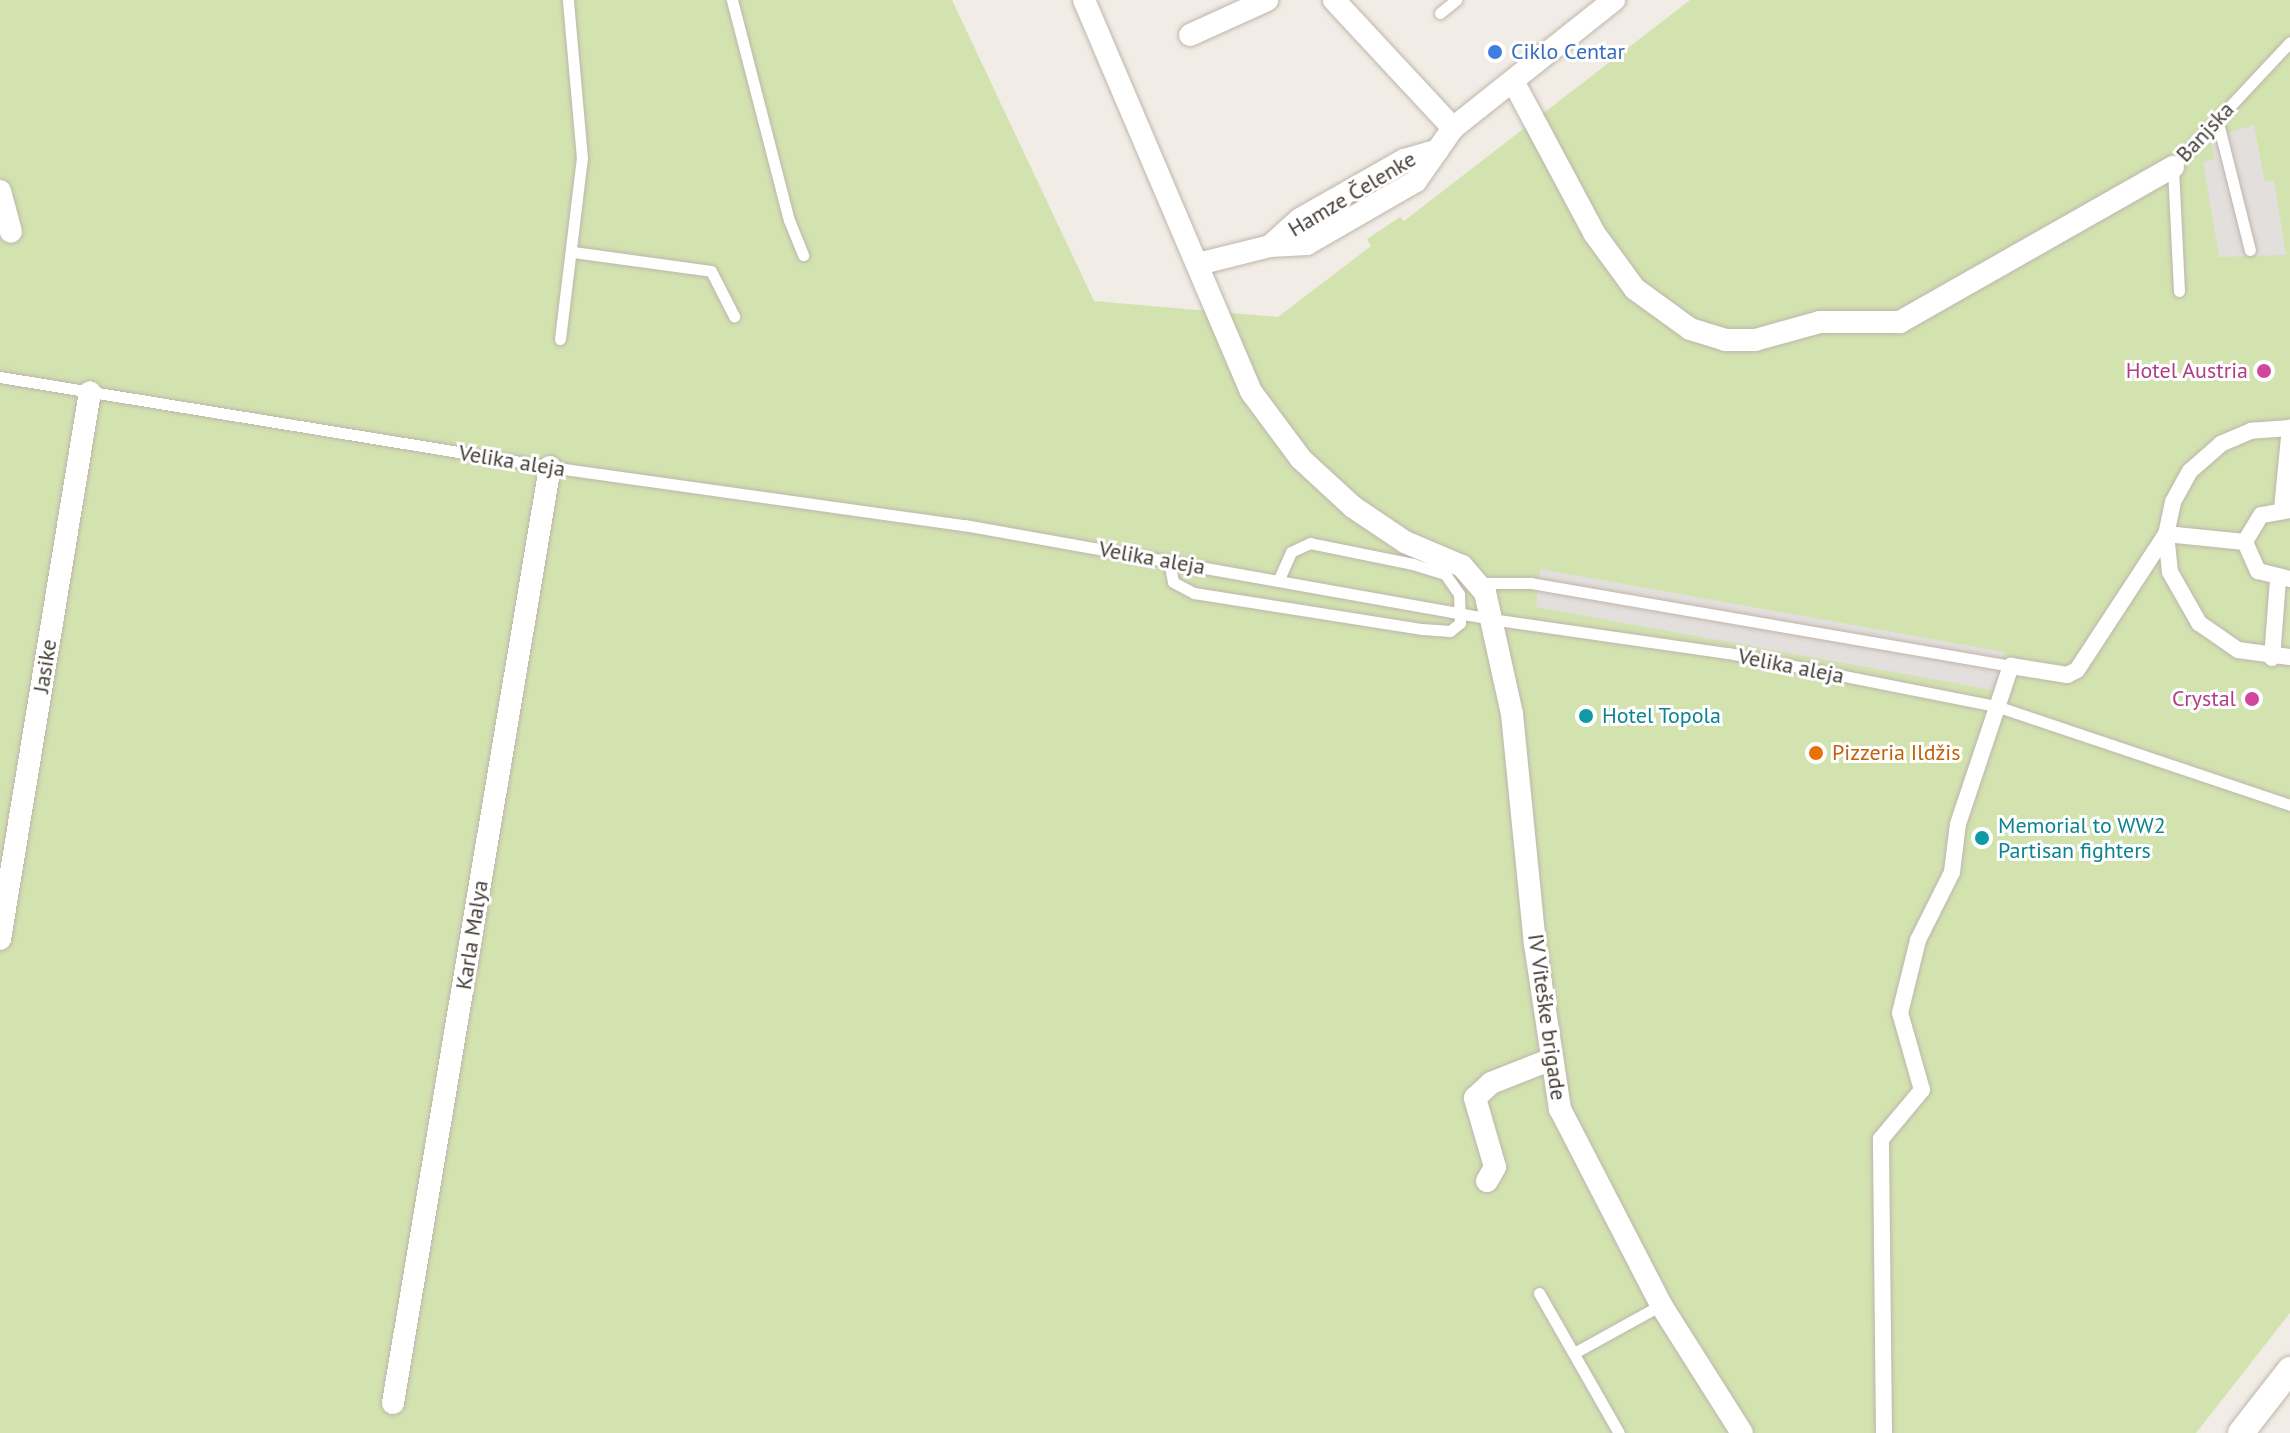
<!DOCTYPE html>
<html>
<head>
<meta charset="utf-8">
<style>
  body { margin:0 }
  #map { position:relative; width:2290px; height:1433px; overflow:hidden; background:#f1ece5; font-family:"PT Sans",sans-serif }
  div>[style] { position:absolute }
  .green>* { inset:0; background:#d3e3b0 }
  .parking>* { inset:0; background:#e2dfdd }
  .roads { filter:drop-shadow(0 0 2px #bfb5ab) drop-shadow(0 0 2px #bfb5ab) }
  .service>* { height:11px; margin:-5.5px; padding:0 5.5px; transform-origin:5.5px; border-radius:5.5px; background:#fff }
  .pedestrian>* { height:16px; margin:-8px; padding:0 8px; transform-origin:8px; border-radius:8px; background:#fff }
  .minor>* { height:22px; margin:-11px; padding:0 11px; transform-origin:11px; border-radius:11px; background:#fff }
  .tertiary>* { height:26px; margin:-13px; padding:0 13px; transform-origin:13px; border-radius:13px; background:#fff }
  .dots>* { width:22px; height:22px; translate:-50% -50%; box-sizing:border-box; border:4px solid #fff; border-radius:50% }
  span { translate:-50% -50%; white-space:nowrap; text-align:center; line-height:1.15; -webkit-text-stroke:6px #fff; paint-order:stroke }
  .shop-label { font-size:22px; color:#366cbe }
  .left { translate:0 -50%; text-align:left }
  .street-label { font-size:22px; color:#433c35 }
  .hotel-label { font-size:22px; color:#b23c85 }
  .right { translate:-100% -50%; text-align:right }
  .culture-label { font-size:22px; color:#0d838f }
  .food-label { font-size:22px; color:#c56008 }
</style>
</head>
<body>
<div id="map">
  <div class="green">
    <i style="clip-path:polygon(0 0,952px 0,1094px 301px,1278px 317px,1371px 246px,1367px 239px,1400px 217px,1404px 221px,1690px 0,2290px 0,2290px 1313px,2196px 1433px,0 1433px)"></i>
  </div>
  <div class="parking">
    <i style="clip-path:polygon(2254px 125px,2265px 182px,2274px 180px,2286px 255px,2219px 257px,2203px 162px,2215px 159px,2210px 138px)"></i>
    <i style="clip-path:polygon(1540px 569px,2004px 652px,1999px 691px,1536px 607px)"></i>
  </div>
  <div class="roads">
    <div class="service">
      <i style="left:732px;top:0;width:227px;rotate:75.5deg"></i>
      <i style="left:789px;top:220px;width:38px;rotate:68deg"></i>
      <i style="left:1440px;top:13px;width:21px;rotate:-39deg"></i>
      <i style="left:2217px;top:119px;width:135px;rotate:75.9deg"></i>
      <i style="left:573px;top:252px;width:139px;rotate:7.8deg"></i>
      <i style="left:711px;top:271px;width:51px;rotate:62.9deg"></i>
      <i style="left:2179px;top:291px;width:124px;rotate:-92.8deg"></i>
      <i style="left:2173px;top:167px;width:171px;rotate:-46.9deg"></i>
      <i style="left:560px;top:339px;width:182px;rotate:-83.1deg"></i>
      <i style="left:582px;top:158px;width:159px;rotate:-95.1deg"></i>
      <i style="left:0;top:377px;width:557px;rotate:9.29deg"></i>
      <i style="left:550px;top:467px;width:418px;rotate:8deg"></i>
      <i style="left:964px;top:525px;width:535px;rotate:10.11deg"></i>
      <i style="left:1491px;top:619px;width:239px;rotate:8.2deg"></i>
      <i style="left:1728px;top:653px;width:273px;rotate:11.2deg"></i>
      <i style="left:1996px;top:706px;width:310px;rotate:18.6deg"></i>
      <i style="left:1169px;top:561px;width:21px;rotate:79deg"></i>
      <i style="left:1173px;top:582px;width:24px;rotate:28deg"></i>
      <i style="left:1194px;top:593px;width:231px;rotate:9deg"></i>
      <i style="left:1422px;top:629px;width:28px;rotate:4deg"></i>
      <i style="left:1450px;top:631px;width:13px;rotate:-39deg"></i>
      <i style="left:1460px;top:623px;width:29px;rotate:-92deg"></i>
      <i style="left:1459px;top:594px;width:24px;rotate:-125deg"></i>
      <i style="left:1445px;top:574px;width:34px;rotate:-163deg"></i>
      <i style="left:1413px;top:564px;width:105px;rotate:-168.5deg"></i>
      <i style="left:1310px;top:543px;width:21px;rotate:155deg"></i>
      <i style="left:1291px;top:552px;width:32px;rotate:114deg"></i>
      <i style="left:1480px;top:583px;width:51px"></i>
      <i style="left:1531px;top:583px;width:487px;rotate:9.8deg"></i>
      <i style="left:1539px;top:1293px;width:161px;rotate:60.3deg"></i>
      <i style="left:1574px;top:1353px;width:99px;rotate:-28.9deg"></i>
    </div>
    <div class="pedestrian">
      <i style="left:2290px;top:428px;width:39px;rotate:176deg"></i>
      <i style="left:2251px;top:431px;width:33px;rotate:157deg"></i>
      <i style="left:2221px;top:444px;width:41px;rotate:138.9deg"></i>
      <i style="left:2190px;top:471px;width:35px;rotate:119deg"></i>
      <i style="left:2173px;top:502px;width:33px;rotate:102deg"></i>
      <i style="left:2166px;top:534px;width:38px;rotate:84deg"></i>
      <i style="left:2170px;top:572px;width:59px;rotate:60.4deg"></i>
      <i style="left:2199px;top:623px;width:47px;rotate:34.7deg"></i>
      <i style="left:2238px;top:650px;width:52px;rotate:7.7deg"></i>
      <i style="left:2282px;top:509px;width:82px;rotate:-84.4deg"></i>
      <i style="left:2290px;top:510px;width:29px;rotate:170deg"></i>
      <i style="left:2261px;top:515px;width:31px;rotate:121deg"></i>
      <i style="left:2245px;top:542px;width:32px;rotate:66deg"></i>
      <i style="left:2258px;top:571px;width:33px;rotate:14deg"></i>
      <i style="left:2272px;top:658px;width:78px;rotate:-85.6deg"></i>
      <i style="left:1884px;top:1433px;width:294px;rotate:-90.6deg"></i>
      <i style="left:1881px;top:1139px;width:64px;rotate:-50.1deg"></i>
      <i style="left:1922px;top:1090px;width:80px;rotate:-105.9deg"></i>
      <i style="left:1900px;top:1013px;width:75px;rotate:-76.1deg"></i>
      <i style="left:1918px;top:940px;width:76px;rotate:-63.4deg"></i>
      <i style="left:1952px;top:872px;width:48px;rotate:-82.9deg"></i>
      <i style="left:1958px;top:824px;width:167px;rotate:-71.5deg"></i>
      <i style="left:2011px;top:666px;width:57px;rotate:9.1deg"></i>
      <i style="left:2067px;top:675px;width:11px;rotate:-27deg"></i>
      <i style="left:2077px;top:670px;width:163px;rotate:-56.8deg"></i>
      <i style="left:2166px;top:534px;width:79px;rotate:5.8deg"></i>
    </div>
    <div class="minor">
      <i style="left:1084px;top:0;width:427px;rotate:66.9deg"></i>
      <i style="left:1252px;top:393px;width:82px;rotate:53.4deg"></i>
      <i style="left:1301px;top:459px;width:71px;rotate:42.7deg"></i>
      <i style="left:1353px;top:507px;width:63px;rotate:33.9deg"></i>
      <i style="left:1405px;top:542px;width:62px;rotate:22.8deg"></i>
      <i style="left:1462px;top:566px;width:35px;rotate:49deg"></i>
      <i style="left:1485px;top:592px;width:125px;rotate:77.5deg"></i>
      <i style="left:1512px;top:714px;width:231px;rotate:84.3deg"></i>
      <i style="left:1535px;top:944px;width:167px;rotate:81.4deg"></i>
      <i style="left:1560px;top:1109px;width:220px;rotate:62.7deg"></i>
      <i style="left:1661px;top:1305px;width:151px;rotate:57.7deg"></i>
      <i style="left:1334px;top:0;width:175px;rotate:47.1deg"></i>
      <i style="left:1190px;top:35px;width:85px;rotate:-24.4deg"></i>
      <i style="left:1513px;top:81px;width:172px;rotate:61.9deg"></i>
      <i style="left:1594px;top:233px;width:69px;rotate:53.8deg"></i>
      <i style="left:1635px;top:289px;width:68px;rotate:36deg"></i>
      <i style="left:1690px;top:329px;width:37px;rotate:17deg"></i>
      <i style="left:1725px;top:340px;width:30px"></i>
      <i style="left:1755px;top:340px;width:67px;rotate:-15.5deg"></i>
      <i style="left:1820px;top:322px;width:80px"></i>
      <i style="left:1900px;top:322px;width:314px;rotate:-29.6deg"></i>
      <i style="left:0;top:191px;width:42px;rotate:75deg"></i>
      <i style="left:1270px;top:246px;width:40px;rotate:-42deg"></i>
      <i style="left:1300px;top:219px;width:120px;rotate:-29.6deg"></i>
      <i style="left:1404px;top:160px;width:35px;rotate:-16deg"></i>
      <i style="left:1198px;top:264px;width:74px;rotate:-14deg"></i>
      <i style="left:1270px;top:246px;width:37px;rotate:-3deg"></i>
      <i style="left:1307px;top:244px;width:126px;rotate:-30deg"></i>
      <i style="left:1416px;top:181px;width:65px;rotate:-55.1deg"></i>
      <i style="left:1453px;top:128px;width:206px;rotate:-38.5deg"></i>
      <i style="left:0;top:939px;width:554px;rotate:-80.66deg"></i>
      <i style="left:1487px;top:1181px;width:16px;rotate:-60deg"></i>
      <i style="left:1495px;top:1167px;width:72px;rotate:-106.2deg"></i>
      <i style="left:1475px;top:1098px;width:22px;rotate:-43deg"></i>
      <i style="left:1491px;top:1083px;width:66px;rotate:-21.5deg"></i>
      <i style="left:393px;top:1403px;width:949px;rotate:-80.48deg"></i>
    </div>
    <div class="tertiary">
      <i style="left:2241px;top:1433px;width:80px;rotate:-52.1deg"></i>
    </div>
  </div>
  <div class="dots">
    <i style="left:1495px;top:52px;background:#3f7fe0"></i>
    <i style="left:2264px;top:371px;background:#d1479c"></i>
    <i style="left:2252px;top:699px;background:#d1479c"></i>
    <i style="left:1586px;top:716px;background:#0f9aa8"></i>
    <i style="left:1816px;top:753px;background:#e8710a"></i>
    <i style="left:1982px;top:838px;background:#0f9aa8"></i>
  </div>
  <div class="shop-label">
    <span class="left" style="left:1511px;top:52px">Ciklo Centar</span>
  </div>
  <div class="street-label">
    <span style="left:2205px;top:132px;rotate:-47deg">Banjska</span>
    <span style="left:1352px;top:194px;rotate:-31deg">Hamze Čelenke</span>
    <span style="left:512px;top:461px;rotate:9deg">Velika aleja</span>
    <span style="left:1152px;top:558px;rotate:10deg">Velika aleja</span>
    <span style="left:45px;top:666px;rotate:-81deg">Jasike</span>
    <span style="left:1791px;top:666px;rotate:11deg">Velika aleja</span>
    <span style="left:472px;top:935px;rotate:-81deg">Karla Malya</span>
    <span style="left:1547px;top:1017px;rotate:82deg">IV Viteške brigade</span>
  </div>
  <div class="hotel-label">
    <span class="right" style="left:2248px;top:371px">Hotel Austria</span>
    <span class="right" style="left:2236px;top:699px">Crystal</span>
  </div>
  <div class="culture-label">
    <span class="left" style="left:1602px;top:716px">Hotel Topola</span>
    <span class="left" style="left:1998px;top:838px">Memorial to WW2<br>Partisan fighters</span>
  </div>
  <div class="food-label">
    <span class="left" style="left:1832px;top:753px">Pizzeria Ildžis</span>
  </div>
</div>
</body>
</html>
